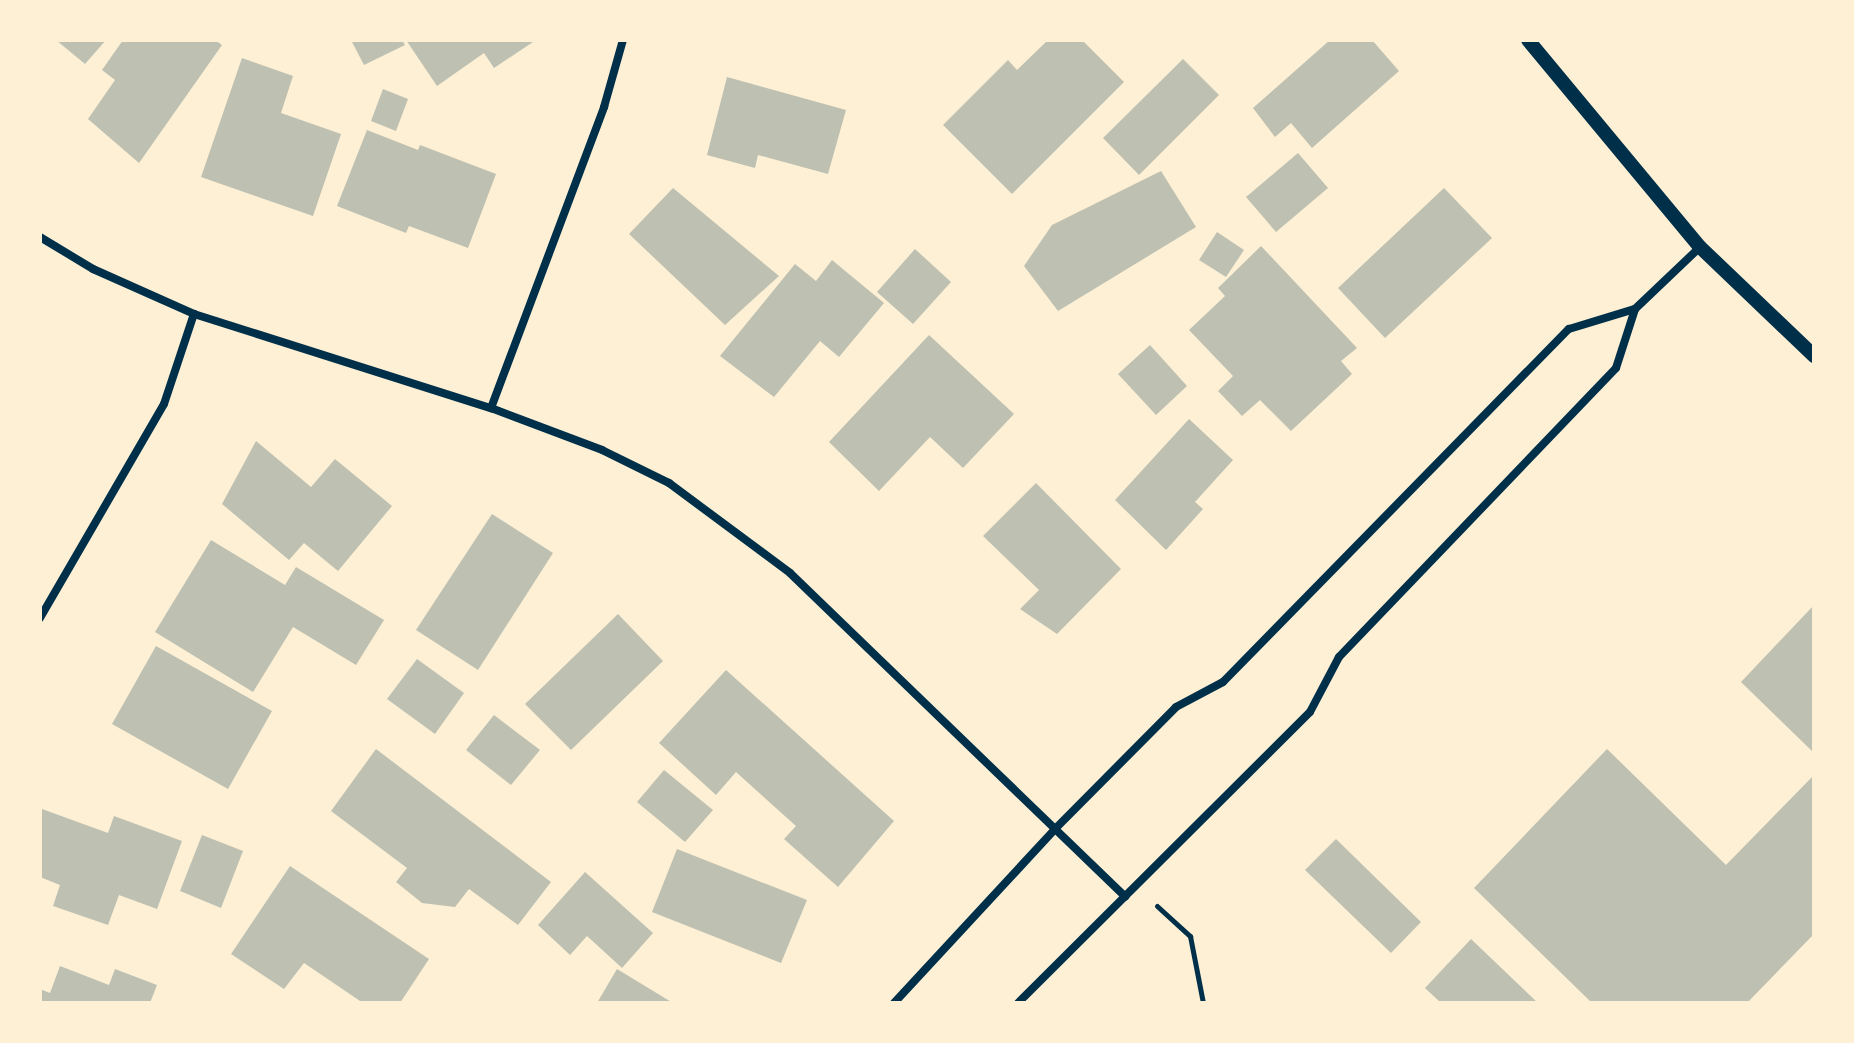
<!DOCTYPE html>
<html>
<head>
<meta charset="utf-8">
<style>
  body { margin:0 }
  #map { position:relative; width:1854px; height:1043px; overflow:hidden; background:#fdf0d5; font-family:Quicksand,sans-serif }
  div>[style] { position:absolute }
  .building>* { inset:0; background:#bec0b2 }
  .path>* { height:5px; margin:-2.5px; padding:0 2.5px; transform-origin:2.5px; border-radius:2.5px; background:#003049 }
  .minor>* { height:8px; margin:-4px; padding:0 4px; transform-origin:4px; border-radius:4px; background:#003049 }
  .tertiary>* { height:14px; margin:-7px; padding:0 7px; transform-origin:7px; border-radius:7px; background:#003049 }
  span { translate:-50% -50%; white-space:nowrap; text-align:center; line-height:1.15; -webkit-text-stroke:6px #fdf0d5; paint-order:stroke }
  .frame { position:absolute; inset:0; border:42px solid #fdf0d5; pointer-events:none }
</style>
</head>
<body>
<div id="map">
  <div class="building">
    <i style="clip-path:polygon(56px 40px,106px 40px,85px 64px)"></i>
    <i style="clip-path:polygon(123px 40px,215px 40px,222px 45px,139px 163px,88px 119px,115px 80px,102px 70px)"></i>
    <i style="clip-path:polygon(351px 40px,402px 40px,405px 45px,364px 65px)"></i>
    <i style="clip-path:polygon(406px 40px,536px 40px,494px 68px,484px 53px,437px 86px)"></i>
    <i style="clip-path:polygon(1048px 40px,1082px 40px,1124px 82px,1012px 194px,943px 125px,1008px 60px,1017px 70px)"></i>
    <i style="clip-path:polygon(1330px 40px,1372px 40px,1399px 71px,1312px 148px,1291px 123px,1275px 137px,1253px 108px)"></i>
    <i style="clip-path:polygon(242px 58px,293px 76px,281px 113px,341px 134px,313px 216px,201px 177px)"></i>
    <i style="clip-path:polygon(1183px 59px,1219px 95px,1139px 175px,1103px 138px)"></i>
    <i style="clip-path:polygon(727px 77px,846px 110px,828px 174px,758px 155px,755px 168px,707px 155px)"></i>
    <i style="clip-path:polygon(383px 89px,408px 99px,396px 131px,371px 121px)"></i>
    <i style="clip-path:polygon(367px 130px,418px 150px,420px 145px,496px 174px,468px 248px,409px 226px,406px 233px,337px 206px)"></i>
    <i style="clip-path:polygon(1298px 153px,1328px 188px,1276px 232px,1246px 197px)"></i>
    <i style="clip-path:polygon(1161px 171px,1196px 227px,1058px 311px,1024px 266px,1052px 225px)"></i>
    <i style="clip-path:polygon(673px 188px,779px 276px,725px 325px,629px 234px)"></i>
    <i style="clip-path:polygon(1444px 188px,1492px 238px,1385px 338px,1338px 288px)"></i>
    <i style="clip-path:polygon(1217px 232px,1244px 250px,1226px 277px,1199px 260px)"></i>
    <i style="clip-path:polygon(1261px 246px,1357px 348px,1341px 361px,1352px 374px,1291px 431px,1260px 400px,1242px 416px,1218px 391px,1233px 376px,1189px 330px,1225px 296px,1218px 288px)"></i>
    <i style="clip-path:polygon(915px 249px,951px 282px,913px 324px,877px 292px)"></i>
    <i style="clip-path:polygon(832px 260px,884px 303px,839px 357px,820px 341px,774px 397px,720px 356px,795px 264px,816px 281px)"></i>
    <i style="clip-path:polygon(929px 335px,1014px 414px,963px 468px,930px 437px,879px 491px,829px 442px)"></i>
    <i style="clip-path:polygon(1150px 345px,1187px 386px,1156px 415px,1118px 374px)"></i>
    <i style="clip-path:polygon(1189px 419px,1233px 460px,1195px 502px,1203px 509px,1166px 550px,1115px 500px)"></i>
    <i style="clip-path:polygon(256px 441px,311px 487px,335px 459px,392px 506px,338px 571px,304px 543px,289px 560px,222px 504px)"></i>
    <i style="clip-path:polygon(1036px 483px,1121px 569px,1057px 634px,1020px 609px,1039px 590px,983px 536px)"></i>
    <i style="clip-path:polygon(492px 514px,553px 553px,478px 670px,416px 630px)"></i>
    <i style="clip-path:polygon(211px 540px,285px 585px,296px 567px,384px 620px,356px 665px,293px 627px,253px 692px,155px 632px)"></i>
    <i style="clip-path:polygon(1814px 605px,1814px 753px,1741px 682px)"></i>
    <i style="clip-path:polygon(618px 614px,663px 661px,571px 750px,525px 704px)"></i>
    <i style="clip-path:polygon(156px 646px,272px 711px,228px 789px,112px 724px)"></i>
    <i style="clip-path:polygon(417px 659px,464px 693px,435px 734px,387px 699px)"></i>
    <i style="clip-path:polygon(726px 670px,894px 821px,838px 887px,784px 839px,796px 826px,736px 772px,716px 795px,659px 743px)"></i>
    <i style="clip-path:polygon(494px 715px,540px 750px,511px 785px,466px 750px)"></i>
    <i style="clip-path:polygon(376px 749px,551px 882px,518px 925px,469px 889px,455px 907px,422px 903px,396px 882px,407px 868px,331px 811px)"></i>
    <i style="clip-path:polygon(1607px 749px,1726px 865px,1814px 775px,1814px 934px,1747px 1003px,1592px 1003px,1474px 888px)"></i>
    <i style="clip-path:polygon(664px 770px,713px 810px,685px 842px,637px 802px)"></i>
    <i style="clip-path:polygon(42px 809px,108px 833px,114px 816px,182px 841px,157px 909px,119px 895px,108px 925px,53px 906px,60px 885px,40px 877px)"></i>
    <i style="clip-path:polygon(202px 835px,243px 851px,221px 908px,180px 891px)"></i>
    <i style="clip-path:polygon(1336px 839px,1421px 922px,1391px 953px,1305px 870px)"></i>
    <i style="clip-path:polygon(677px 849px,807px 900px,781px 963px,652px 912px)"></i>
    <i style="clip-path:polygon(290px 866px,429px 959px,400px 1003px,363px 1003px,304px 963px,284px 989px,231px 954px)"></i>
    <i style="clip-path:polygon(585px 872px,653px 933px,622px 968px,587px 936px,570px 955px,538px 925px)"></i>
    <i style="clip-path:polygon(1471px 939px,1538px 1003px,1441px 1003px,1425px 988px)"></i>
    <i style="clip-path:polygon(60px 966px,109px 985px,115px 969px,157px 985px,150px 1003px,40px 1003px,40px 989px,50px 993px)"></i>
    <i style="clip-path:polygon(617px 969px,673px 1003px,597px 1003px)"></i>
  </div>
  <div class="path">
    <i style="left:1157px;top:906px;width:45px;rotate:42.3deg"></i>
    <i style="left:1190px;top:936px;width:68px;rotate:79deg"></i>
  </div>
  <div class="minor">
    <i style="left:40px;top:237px;width:62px;rotate:31.1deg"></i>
    <i style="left:93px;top:269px;width:111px;rotate:24deg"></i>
    <i style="left:194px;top:314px;width:312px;rotate:17.6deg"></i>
    <i style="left:491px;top:408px;width:119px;rotate:20.7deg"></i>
    <i style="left:602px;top:450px;width:75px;rotate:26.2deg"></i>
    <i style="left:669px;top:483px;width:151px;rotate:36.6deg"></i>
    <i style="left:790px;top:573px;width:466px;rotate:44deg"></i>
    <i style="left:491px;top:408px;width:322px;rotate:-69.4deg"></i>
    <i style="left:604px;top:107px;width:70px;rotate:-74.2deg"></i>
    <i style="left:40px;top:618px;width:247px;rotate:-59.9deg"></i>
    <i style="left:164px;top:404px;width:95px;rotate:-71.6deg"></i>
    <i style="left:894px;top:1003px;width:238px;rotate:-47.2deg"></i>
    <i style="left:1056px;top:828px;width:170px;rotate:-45.2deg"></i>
    <i style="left:1176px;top:707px;width:53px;rotate:-28deg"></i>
    <i style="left:1223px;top:682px;width:494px;rotate:-45.6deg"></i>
    <i style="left:1569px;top:329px;width:69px;rotate:-16.9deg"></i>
    <i style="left:1018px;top:1003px;width:412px;rotate:-44.9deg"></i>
    <i style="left:1310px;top:712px;width:62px;rotate:-62.2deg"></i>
    <i style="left:1339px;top:657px;width:400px;rotate:-46.2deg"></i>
    <i style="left:1616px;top:368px;width:62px;rotate:-72.1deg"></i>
    <i style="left:1635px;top:309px;width:90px;rotate:-43.6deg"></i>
  </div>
  <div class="tertiary">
    <i style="left:1528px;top:40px;width:269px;rotate:50.3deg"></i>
    <i style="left:1700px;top:247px;width:158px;rotate:43.7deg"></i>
  </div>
  <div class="frame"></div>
</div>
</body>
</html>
